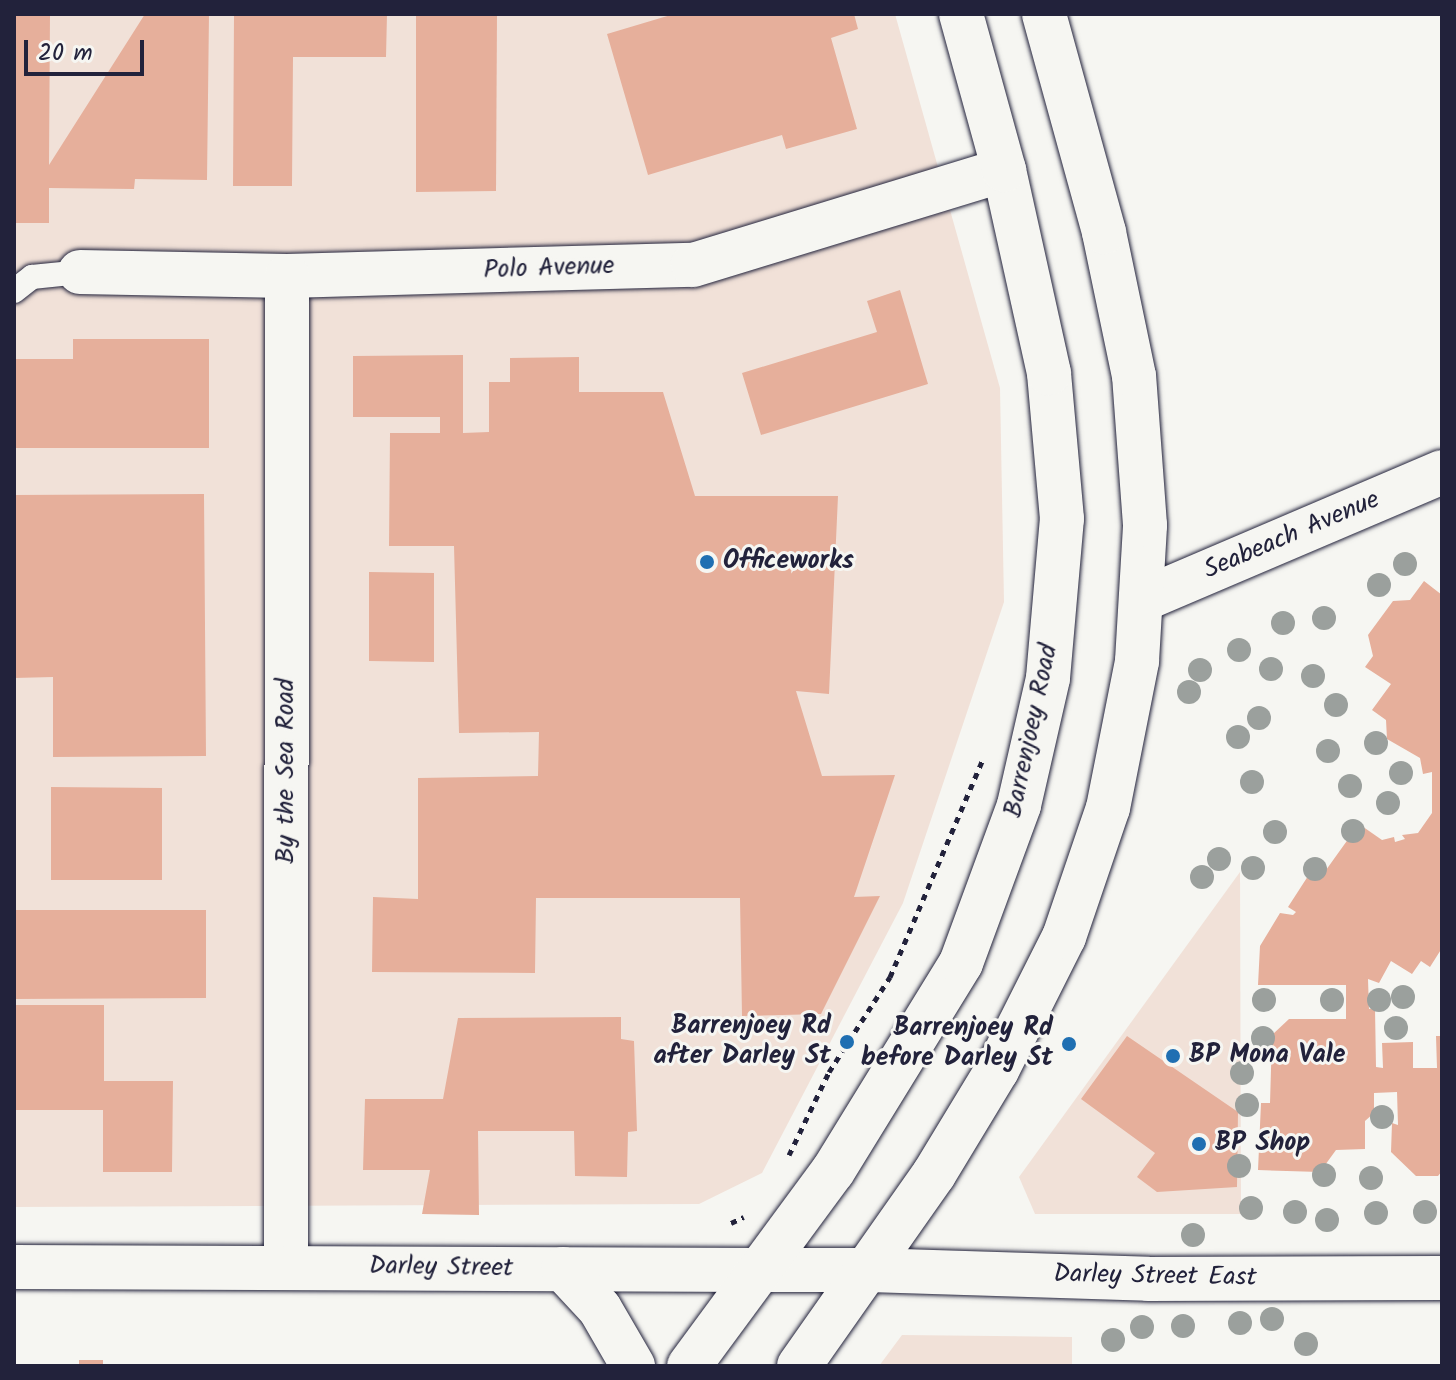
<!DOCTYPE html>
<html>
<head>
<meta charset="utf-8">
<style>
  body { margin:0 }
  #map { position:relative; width:1456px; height:1380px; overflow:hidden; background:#f6f6f2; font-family:Kalam,sans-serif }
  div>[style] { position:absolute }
  .built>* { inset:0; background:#f1e1d8 }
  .building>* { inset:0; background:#e6af9b }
  .path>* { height:5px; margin-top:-2.5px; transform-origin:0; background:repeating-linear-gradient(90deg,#22223b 0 6px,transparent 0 12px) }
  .roads { filter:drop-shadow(0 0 2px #22223b) drop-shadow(0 0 2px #22223b) }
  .lane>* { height:24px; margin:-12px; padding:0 12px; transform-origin:12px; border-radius:12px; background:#f6f6f2 }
  .street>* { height:44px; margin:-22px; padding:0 22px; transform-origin:22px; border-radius:22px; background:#f6f6f2 }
  .secondary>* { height:44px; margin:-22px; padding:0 22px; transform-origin:22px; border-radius:22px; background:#f6f6f2 }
  .primary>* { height:44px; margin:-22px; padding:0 22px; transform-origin:22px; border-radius:22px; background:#f6f6f2 }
  .trees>* { width:24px; height:24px; margin:-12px; border-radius:50%; background:#9ba09d }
  .dots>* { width:22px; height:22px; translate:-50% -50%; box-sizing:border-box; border:4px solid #f6f6f2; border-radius:50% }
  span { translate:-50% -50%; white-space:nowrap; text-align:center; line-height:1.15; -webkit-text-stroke:6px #f6f6f2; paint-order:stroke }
  .street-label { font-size:26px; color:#22223b }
  .poi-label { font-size:26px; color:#22223b; font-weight:700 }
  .left { translate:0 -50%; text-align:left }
  .right { translate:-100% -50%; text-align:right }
  .frame { position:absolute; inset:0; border:16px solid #22223b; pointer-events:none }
  .scale { position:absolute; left:24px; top:40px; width:120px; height:36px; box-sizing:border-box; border:4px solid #22223b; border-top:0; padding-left:10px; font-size:24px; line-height:28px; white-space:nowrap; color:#22223b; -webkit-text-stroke:6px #f6f6f2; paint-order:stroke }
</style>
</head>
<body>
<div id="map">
  <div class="built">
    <i style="clip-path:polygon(14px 14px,895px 14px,1000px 388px,1004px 602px,903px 903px,762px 1173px,699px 1204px,14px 1207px)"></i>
    <i style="clip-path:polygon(1240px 872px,1241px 1214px,1035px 1214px,1019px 1177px)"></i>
    <i style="clip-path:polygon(902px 1335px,1072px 1337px,1072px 1366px,879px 1366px)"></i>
  </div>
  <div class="building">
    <i style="clip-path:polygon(14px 14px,50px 14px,49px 165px,145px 14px,209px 14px,207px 180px,135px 179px,134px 189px,49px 188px,49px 223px,14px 223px)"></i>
    <i style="clip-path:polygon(234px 14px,387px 14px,386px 57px,293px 57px,292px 186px,233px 186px)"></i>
    <i style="clip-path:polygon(416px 14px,497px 14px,496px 191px,416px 192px)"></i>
    <i style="clip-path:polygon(674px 14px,854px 14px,858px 29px,831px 38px,857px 129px,786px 149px,782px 135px,648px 175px,607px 34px)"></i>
    <i style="clip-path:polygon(900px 290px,928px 384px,761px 435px,742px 373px,877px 332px,867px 301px)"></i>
    <i style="clip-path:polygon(73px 339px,209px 339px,209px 448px,14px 448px,14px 359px,73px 359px)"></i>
    <i style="clip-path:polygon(463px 355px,463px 433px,489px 432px,489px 382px,510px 382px,510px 358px,579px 357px,579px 392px,663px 392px,695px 496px,838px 496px,829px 694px,796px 691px,822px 776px,895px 775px,854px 897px,880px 896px,821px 1014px,742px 1016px,740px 898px,536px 898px,535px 973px,372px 972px,373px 897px,418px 899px,418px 778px,538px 776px,539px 732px,459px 733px,454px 546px,389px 546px,390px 433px,440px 433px,440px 417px,353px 417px,353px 356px)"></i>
    <i style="clip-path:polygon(204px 494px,206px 756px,53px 757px,53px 677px,14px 678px,14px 495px)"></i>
    <i style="clip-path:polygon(369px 572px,434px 573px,434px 662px,369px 661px)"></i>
    <i style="clip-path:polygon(1424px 581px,1442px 595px,1442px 948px,1430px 967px,1421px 961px,1412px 974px,1391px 961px,1379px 983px,1368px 979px,1369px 1009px,1375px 1008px,1376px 1067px,1383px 1068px,1382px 1043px,1413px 1042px,1413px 1068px,1437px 1068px,1436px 1036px,1442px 1036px,1442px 1171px,1438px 1176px,1416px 1176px,1391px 1152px,1392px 1123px,1398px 1125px,1397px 1092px,1374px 1093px,1374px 1113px,1365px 1121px,1365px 1149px,1336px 1150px,1320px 1172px,1258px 1170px,1261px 1103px,1270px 1103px,1272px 1035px,1289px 1019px,1346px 1019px,1346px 985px,1258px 985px,1260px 946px,1280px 913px,1293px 915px,1296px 912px,1288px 907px,1310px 873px,1321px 877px,1359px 824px,1382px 840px,1394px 837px,1395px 842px,1405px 839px,1402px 835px,1418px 833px,1432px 813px,1432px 772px,1423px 774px,1420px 758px,1387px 739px,1386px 720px,1372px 710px,1391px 684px,1365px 667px,1373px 656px,1368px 635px,1393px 601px,1410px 600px)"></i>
    <i style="clip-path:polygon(51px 787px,162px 788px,162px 880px,51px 880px)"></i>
    <i style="clip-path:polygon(14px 910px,206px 910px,206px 998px,14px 999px)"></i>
    <i style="clip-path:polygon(14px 1005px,104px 1005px,104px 1081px,173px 1081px,172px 1172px,103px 1172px,103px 1110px,14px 1110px)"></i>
    <i style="clip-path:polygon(621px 1017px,621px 1039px,634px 1041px,637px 1131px,628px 1132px,627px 1177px,575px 1176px,574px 1131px,478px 1131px,479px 1215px,422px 1214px,430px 1170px,363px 1170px,365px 1099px,443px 1099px,458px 1018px)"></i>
    <i style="clip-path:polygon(1127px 1036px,1238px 1112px,1237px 1187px,1157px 1192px,1137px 1177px,1155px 1153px,1081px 1099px)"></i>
    <i style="clip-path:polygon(79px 1360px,103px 1360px,103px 1366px,79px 1366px)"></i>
  </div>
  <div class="path">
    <i style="left:789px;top:1155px;width:92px;rotate:-64.3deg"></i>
    <i style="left:829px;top:1072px;width:113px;rotate:-57.3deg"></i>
    <i style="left:890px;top:977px;width:237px;rotate:-66.9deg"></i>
    <i style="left:731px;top:1223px;width:14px;rotate:-25deg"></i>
  </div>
  <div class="roads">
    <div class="lane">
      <i style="left:14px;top:291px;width:23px;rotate:-38deg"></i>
      <i style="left:32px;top:277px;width:48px;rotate:-5.9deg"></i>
    </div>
    <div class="street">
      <i style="left:80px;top:272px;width:207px;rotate:1.1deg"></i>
      <i style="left:287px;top:276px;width:406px;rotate:-1.6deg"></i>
      <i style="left:693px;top:265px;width:325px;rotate:-17deg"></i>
      <i style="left:1142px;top:600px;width:326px;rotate:-23.1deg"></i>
      <i style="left:286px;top:1267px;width:991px;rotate:-89.94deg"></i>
      <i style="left:869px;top:1270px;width:279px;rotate:1.8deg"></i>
      <i style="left:1148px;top:1279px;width:294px;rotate:-0.2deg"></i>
    </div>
    <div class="secondary">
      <i style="left:14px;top:1267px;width:748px;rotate:0.23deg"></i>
      <i style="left:563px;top:1269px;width:54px;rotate:47.2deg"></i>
      <i style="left:600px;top:1309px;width:66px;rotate:59.9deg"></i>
    </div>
    <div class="primary">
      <i style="left:762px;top:1270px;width:107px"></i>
      <i style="left:689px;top:1366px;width:242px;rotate:-53.6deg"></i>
      <i style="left:833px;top:1171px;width:244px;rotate:-58.4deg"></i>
      <i style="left:961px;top:963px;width:168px;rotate:-69.8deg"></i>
      <i style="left:1019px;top:805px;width:130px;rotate:-77.1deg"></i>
      <i style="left:1048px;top:678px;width:160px;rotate:-85deg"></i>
      <i style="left:1062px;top:519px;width:147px;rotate:-95.1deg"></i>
      <i style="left:1049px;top:373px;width:208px;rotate:-102.5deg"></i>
      <i style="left:1004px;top:170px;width:162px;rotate:-105.4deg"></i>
      <i style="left:799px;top:1366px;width:235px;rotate:-54.9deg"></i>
      <i style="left:934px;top:1174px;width:122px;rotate:-58.8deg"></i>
      <i style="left:997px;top:1070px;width:149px;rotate:-63.3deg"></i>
      <i style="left:1064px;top:937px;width:136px;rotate:-71.2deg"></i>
      <i style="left:1108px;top:808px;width:150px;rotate:-78.8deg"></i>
      <i style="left:1137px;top:661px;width:136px;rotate:-86.6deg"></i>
      <i style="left:1145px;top:525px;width:149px;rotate:-94.2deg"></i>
      <i style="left:1134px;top:376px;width:147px;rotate:-101.8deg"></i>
      <i style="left:1104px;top:232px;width:226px;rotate:-105.4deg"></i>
    </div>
  </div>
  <div class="trees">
    <i style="left:1405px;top:564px"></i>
    <i style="left:1379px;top:585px"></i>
    <i style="left:1324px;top:618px"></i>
    <i style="left:1283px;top:623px"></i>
    <i style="left:1239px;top:650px"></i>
    <i style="left:1271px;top:669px"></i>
    <i style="left:1200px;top:670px"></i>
    <i style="left:1313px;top:676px"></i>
    <i style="left:1189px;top:692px"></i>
    <i style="left:1336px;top:705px"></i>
    <i style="left:1259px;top:718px"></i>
    <i style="left:1238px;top:737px"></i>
    <i style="left:1376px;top:743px"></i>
    <i style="left:1328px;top:751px"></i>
    <i style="left:1401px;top:773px"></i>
    <i style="left:1252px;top:782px"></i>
    <i style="left:1350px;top:786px"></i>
    <i style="left:1388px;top:803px"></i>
    <i style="left:1353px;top:831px"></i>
    <i style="left:1275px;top:832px"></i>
    <i style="left:1219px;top:859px"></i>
    <i style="left:1253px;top:868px"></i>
    <i style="left:1315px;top:869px"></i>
    <i style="left:1202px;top:877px"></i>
    <i style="left:1403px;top:997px"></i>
    <i style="left:1264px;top:1000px"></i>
    <i style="left:1332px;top:1000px"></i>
    <i style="left:1379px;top:1000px"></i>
    <i style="left:1396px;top:1028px"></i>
    <i style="left:1263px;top:1038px"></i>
    <i style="left:1242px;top:1073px"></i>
    <i style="left:1247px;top:1105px"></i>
    <i style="left:1382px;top:1117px"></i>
    <i style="left:1239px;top:1166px"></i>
    <i style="left:1324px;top:1175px"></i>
    <i style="left:1371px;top:1178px"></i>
    <i style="left:1251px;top:1208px"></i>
    <i style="left:1295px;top:1212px"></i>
    <i style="left:1425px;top:1212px"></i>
    <i style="left:1376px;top:1213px"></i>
    <i style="left:1327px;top:1220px"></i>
    <i style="left:1193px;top:1235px"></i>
    <i style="left:1272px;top:1319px"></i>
    <i style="left:1240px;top:1323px"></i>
    <i style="left:1183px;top:1326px"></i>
    <i style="left:1142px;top:1327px"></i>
    <i style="left:1113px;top:1340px"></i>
    <i style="left:1306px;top:1344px"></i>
  </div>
  <div class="dots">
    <i style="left:707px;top:562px;background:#1f6fb2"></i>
    <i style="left:847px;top:1042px;background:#1f6fb2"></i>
    <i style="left:1069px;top:1044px;background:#1f6fb2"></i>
    <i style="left:1173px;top:1056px;background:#1f6fb2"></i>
    <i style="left:1199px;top:1144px;background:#1f6fb2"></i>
  </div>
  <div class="street-label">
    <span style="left:549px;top:269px;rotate:-2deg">Polo Avenue</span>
    <span style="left:1292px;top:536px;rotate:-23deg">Seabeach Avenue</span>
    <span style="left:1032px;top:731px;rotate:-78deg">Barrenjoey Road</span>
    <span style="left:287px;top:771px;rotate:-90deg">By the Sea Road</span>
    <span style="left:441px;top:1268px;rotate:1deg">Darley Street</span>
    <span style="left:1155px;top:1277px;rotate:1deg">Darley Street East</span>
  </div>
  <div class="poi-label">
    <span class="left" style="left:723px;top:562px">Officeworks</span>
    <span class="right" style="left:831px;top:1042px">Barrenjoey Rd<br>after Darley St</span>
    <span class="right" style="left:1053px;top:1044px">Barrenjoey Rd<br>before Darley St</span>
    <span class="left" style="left:1189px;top:1056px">BP Mona Vale</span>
    <span class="left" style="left:1215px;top:1144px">BP Shop</span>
  </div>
  <div class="frame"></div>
  <div class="scale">20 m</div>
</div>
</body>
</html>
